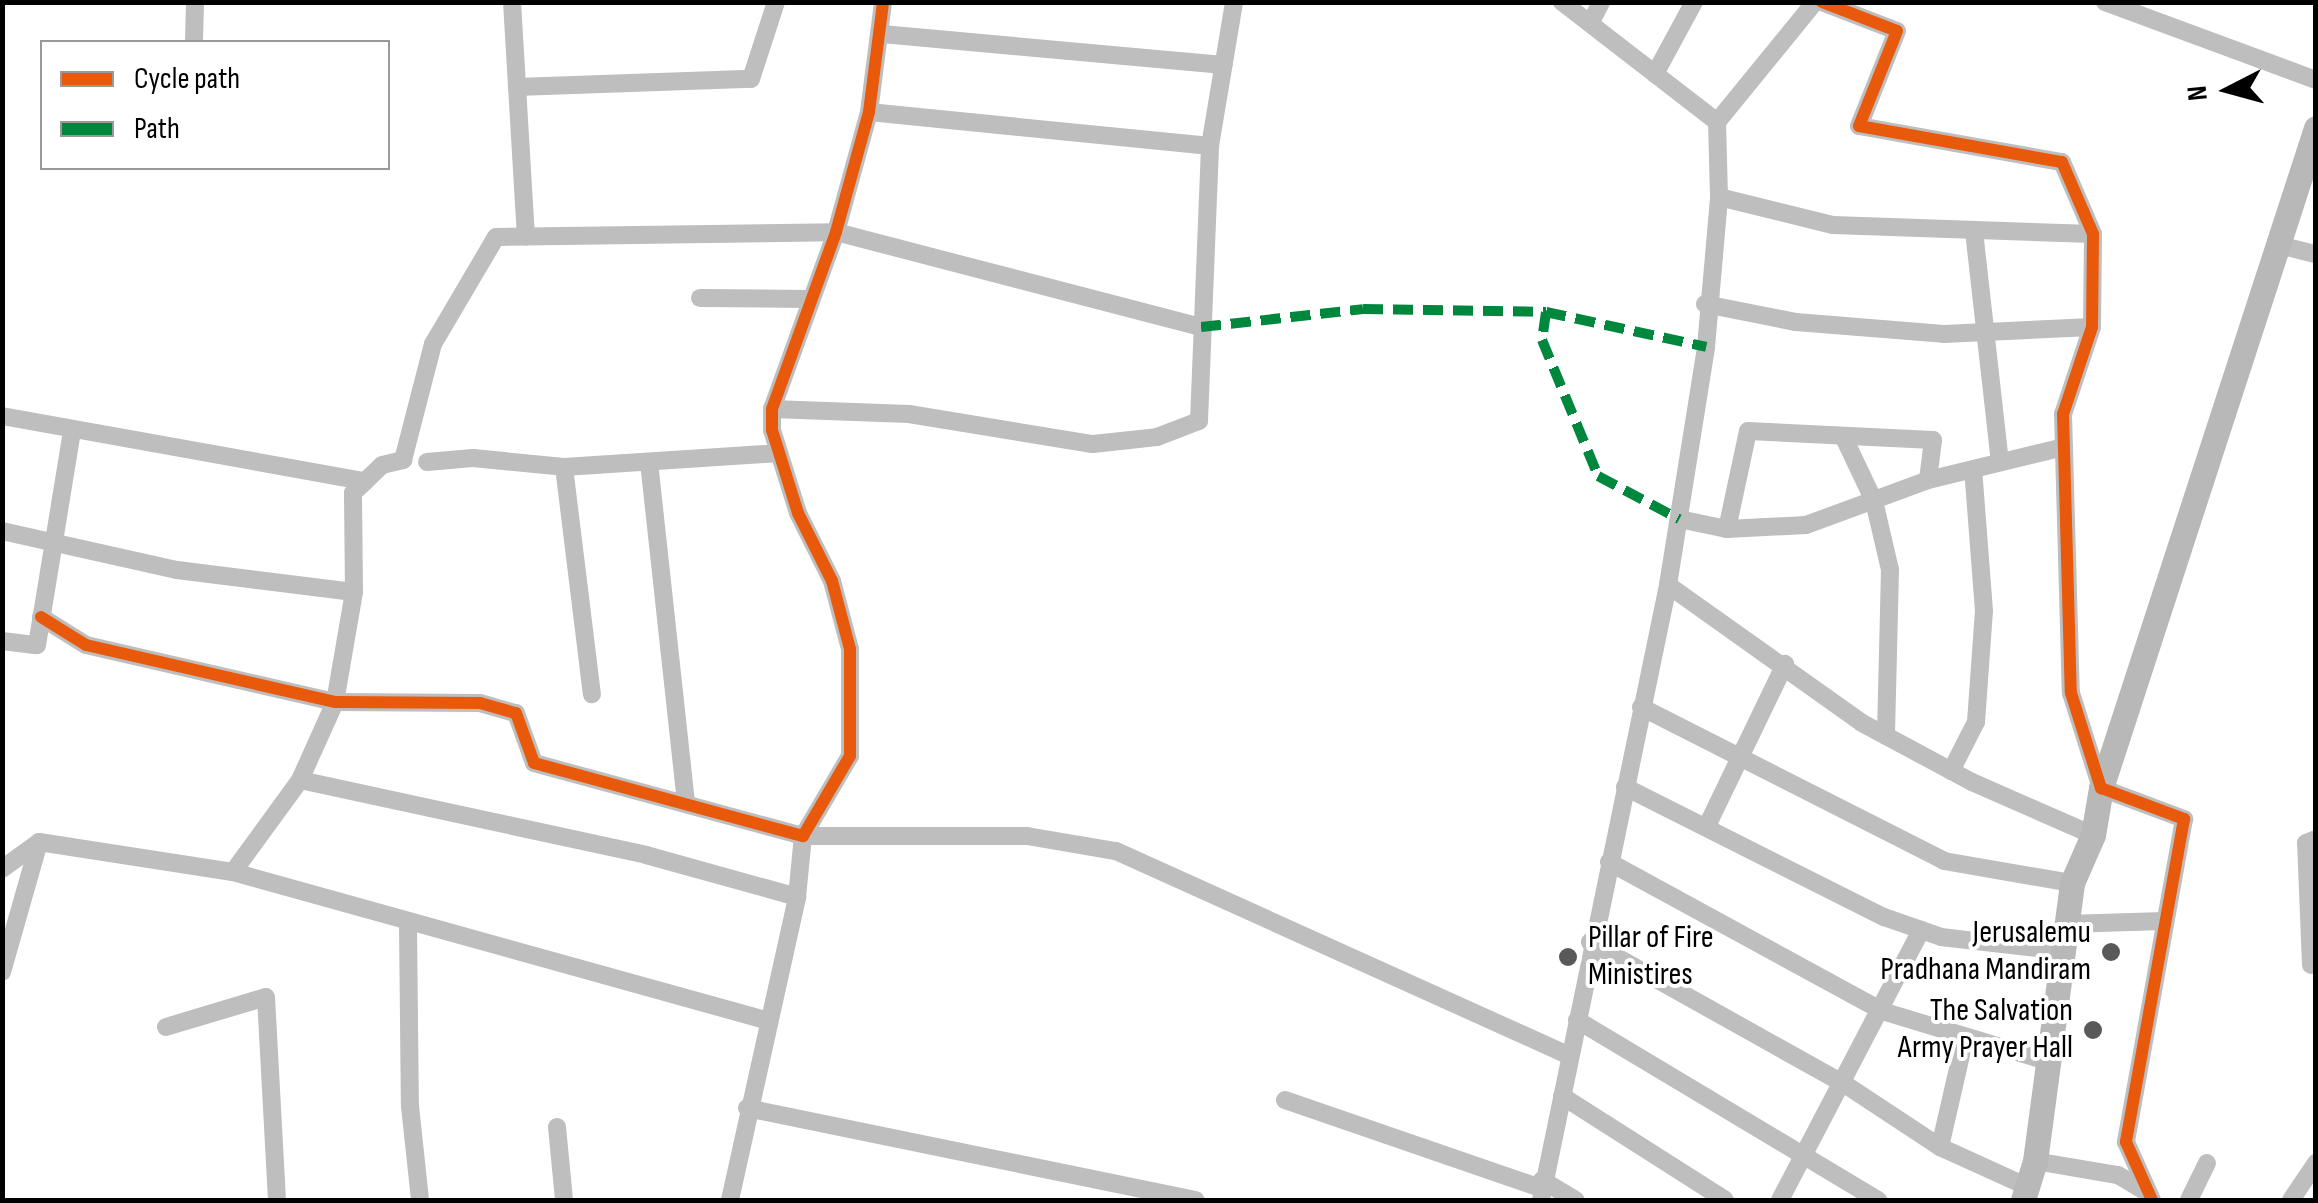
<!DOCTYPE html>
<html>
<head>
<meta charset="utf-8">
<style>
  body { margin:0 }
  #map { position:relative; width:2318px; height:1203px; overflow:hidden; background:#fff; font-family:"Sofia Sans Condensed",sans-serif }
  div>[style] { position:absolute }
  .street>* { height:18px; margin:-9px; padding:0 9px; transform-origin:9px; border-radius:9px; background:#bebebe }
  .secondary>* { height:25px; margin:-12.5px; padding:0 12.5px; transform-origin:12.5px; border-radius:12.5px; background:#b8b8b8 }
  .quiet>* { height:10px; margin-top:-5px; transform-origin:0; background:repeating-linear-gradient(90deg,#00873e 0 20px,transparent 0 30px) }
  .cycleway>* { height:12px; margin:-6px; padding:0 6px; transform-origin:6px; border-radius:6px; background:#e8590c }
  .dots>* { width:28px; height:28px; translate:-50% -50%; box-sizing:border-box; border:5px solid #fff; border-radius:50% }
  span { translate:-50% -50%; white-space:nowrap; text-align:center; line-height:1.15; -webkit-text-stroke:8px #fff; paint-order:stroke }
  .poi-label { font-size:32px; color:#000 }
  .right { translate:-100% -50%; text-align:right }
  .left { translate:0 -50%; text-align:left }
  .frame { position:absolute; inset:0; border:5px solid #000; pointer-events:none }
  .legend { position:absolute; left:40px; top:40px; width:350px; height:130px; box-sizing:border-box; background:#fff; border:2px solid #999; margin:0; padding:12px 18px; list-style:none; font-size:30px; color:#000 }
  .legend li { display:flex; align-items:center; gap:20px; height:50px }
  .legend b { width:50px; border:2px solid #999 }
  .north { position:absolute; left:2178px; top:40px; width:100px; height:100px; -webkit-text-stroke:8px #fff; paint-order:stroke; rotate:264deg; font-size:28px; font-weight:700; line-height:40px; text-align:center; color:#000 }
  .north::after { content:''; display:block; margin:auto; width:35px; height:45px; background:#000; clip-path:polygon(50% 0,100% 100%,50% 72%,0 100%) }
</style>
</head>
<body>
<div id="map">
  <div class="street">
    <i style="left:512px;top:2px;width:235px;rotate:86.6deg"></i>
    <i style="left:1562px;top:2px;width:196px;rotate:37.7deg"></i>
    <i style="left:1822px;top:2px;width:80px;rotate:21.1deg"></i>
    <i style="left:1897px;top:31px;width:102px;rotate:111.8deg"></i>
    <i style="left:1859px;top:126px;width:206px;rotate:10.1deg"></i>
    <i style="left:2062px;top:162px;width:78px;rotate:66.7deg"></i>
    <i style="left:2093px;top:234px;width:93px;rotate:90.6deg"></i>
    <i style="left:2092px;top:327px;width:92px;rotate:108.4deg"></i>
    <i style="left:2063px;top:414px;width:279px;rotate:88.4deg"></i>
    <i style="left:2071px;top:693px;width:100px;rotate:72.5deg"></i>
    <i style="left:2101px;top:788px;width:89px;rotate:20.5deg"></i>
    <i style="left:2184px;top:819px;width:328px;rotate:100.2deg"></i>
    <i style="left:2126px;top:1142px;width:64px;rotate:65.9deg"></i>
    <i style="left:2105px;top:2px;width:225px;rotate:20.3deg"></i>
    <i style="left:1591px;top:22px;width:22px;rotate:-63deg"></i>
    <i style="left:882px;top:34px;width:343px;rotate:5.2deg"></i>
    <i style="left:194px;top:42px;width:40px;rotate:-88.6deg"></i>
    <i style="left:1655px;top:74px;width:82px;rotate:-61.6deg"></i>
    <i style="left:517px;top:87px;width:234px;rotate:-2deg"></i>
    <i style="left:751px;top:79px;width:81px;rotate:-72deg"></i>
    <i style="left:869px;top:112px;width:343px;rotate:5.7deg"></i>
    <i style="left:1719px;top:197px;width:117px;rotate:13.8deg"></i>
    <i style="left:1833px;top:225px;width:260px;rotate:2deg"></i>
    <i style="left:1974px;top:231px;width:232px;rotate:83.6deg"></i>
    <i style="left:2279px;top:245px;width:38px;rotate:14deg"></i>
    <i style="left:700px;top:298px;width:110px;rotate:0.5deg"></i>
    <i style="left:1705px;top:304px;width:93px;rotate:11.2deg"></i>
    <i style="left:1796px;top:322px;width:148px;rotate:4.6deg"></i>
    <i style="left:1944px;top:334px;width:148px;rotate:-2.7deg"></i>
    <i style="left:772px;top:409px;width:137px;rotate:2.1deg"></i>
    <i style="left:909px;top:414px;width:186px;rotate:9.3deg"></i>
    <i style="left:1093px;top:444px;width:64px;rotate:-6.2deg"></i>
    <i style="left:1157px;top:437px;width:45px;rotate:-20.9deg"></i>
    <i style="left:1199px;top:421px;width:275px;rotate:-87.7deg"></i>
    <i style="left:1210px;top:146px;width:146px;rotate:-80.5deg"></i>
    <i style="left:2px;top:416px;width:369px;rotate:10.2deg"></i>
    <i style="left:1845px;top:440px;width:68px;rotate:64.6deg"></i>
    <i style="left:1874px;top:501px;width:71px;rotate:76.9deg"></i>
    <i style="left:1890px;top:570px;width:166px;rotate:91.4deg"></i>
    <i style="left:427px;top:462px;width:46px;rotate:-5deg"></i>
    <i style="left:473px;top:458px;width:91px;rotate:5.6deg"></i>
    <i style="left:564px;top:467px;width:215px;rotate:-3.7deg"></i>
    <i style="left:649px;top:462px;width:340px;rotate:83.8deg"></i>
    <i style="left:564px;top:467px;width:229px;rotate:83deg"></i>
    <i style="left:1679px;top:519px;width:49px;rotate:11.8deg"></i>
    <i style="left:1727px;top:529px;width:79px;rotate:-2.9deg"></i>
    <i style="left:1806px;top:525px;width:130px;rotate:-20.2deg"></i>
    <i style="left:1928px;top:480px;width:140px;rotate:-13.6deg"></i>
    <i style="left:1727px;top:529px;width:100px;rotate:-77.9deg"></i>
    <i style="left:1748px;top:431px;width:185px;rotate:2.8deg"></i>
    <i style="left:1933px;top:440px;width:40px;rotate:97.1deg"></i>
    <i style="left:2px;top:531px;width:179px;rotate:12.6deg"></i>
    <i style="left:177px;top:570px;width:178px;rotate:7.1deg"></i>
    <i style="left:1668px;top:585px;width:238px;rotate:35.4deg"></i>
    <i style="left:1862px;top:723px;width:125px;rotate:28.2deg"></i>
    <i style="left:1972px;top:782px;width:132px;rotate:23.7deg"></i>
    <i style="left:41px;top:617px;width:53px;rotate:31.9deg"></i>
    <i style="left:86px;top:645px;width:255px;rotate:12.9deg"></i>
    <i style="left:335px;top:702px;width:145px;rotate:0.4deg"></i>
    <i style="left:480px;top:703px;width:37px;rotate:16deg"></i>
    <i style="left:516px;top:713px;width:53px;rotate:70.2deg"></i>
    <i style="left:534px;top:763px;width:279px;rotate:15.2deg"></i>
    <i style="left:803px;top:836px;width:93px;rotate:-59.6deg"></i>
    <i style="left:850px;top:756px;width:107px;rotate:-90deg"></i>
    <i style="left:850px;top:649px;width:70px;rotate:-104.8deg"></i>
    <i style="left:832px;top:581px;width:76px;rotate:-116.6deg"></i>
    <i style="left:798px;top:513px;width:87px;rotate:-107.4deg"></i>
    <i style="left:772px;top:430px;width:21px;rotate:-90deg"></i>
    <i style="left:772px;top:409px;width:188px;rotate:-70.1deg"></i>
    <i style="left:836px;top:232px;width:124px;rotate:-74.6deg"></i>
    <i style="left:869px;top:112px;width:111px;rotate:-82.7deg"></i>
    <i style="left:2px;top:641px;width:35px;rotate:7deg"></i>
    <i style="left:37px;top:645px;width:217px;rotate:-80.7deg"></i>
    <i style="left:1641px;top:707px;width:340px;rotate:26.9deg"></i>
    <i style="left:1944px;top:861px;width:130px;rotate:9.8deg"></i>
    <i style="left:1951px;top:771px;width:55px;rotate:-63deg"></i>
    <i style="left:1976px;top:722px;width:111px;rotate:-85.9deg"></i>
    <i style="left:1984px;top:611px;width:142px;rotate:-94.4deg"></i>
    <i style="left:300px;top:780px;width:85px;rotate:-65.8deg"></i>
    <i style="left:335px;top:702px;width:112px;rotate:-80.2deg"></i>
    <i style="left:354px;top:592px;width:99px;rotate:-90.6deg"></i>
    <i style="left:353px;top:493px;width:40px;rotate:-44deg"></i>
    <i style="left:382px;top:465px;width:22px;rotate:-13deg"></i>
    <i style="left:403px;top:460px;width:120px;rotate:-75.5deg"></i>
    <i style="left:433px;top:344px;width:124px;rotate:-59.5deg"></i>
    <i style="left:496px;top:237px;width:340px;rotate:-0.8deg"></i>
    <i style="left:836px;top:232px;width:377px;rotate:14.6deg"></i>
    <i style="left:1625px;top:787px;width:290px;rotate:26.7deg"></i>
    <i style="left:1884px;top:917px;width:60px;rotate:19.3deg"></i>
    <i style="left:1941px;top:937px;width:122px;rotate:6.6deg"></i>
    <i style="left:1707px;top:826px;width:180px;rotate:-64.3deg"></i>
    <i style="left:1609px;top:862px;width:311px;rotate:28.6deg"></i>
    <i style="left:1882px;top:1011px;width:176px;rotate:16.9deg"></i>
    <i style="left:2px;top:869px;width:46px;rotate:-36.1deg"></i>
    <i style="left:39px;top:842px;width:196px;rotate:8.8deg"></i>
    <i style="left:233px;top:872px;width:556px;rotate:15.54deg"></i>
    <i style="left:233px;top:872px;width:114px;rotate:-53.9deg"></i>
    <i style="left:300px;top:780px;width:354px;rotate:12.2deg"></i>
    <i style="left:646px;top:855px;width:157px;rotate:15.5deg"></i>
    <i style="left:2065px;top:924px;width:100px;rotate:-1.7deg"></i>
    <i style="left:408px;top:925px;width:181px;rotate:89.4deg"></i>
    <i style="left:410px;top:1106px;width:95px;rotate:83.9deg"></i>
    <i style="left:1590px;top:942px;width:293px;rotate:29.2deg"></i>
    <i style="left:1846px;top:1085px;width:113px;rotate:33.4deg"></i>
    <i style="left:1940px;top:1147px;width:94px;rotate:24.4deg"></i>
    <i style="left:2311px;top:965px;width:122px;rotate:-92.3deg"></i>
    <i style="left:2306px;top:843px;width:11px;rotate:-22deg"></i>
    <i style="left:2px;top:972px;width:135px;rotate:-74.1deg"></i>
    <i style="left:1577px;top:1020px;width:351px;rotate:30.9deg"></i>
    <i style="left:166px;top:1027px;width:104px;rotate:-16.7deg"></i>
    <i style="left:266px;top:997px;width:203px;rotate:86.9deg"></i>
    <i style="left:1562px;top:1096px;width:193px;rotate:32.5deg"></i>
    <i style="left:1285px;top:1100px;width:273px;rotate:19deg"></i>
    <i style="left:747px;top:1108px;width:458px;rotate:11.6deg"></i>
    <i style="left:557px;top:1127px;width:73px;rotate:84.5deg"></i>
    <i style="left:1940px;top:1147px;width:112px;rotate:-77.1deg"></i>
    <i style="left:2035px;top:1161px;width:84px;rotate:9.6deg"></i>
    <i style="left:2118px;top:1175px;width:35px;rotate:31deg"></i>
    <i style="left:1542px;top:1180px;width:39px;rotate:31deg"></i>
    <i style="left:730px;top:1200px;width:310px;rotate:-77.5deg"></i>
    <i style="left:797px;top:897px;width:61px;rotate:-84.4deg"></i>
    <i style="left:803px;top:836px;width:224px"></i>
    <i style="left:1027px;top:836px;width:90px;rotate:9.6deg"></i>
    <i style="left:1116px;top:851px;width:495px;rotate:24.3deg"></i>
    <i style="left:1541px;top:1200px;width:628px;rotate:-78.33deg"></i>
    <i style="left:1668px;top:585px;width:241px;rotate:-80.9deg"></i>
    <i style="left:1706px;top:347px;width:151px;rotate:-85deg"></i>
    <i style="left:1719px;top:197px;width:75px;rotate:-91.5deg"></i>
    <i style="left:1717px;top:122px;width:155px;rotate:-50.8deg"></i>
    <i style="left:1780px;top:1200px;width:305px;rotate:-62.4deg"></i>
    <i style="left:2189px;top:1200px;width:41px;rotate:-64.1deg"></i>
    <i style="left:2291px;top:1200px;width:45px;rotate:-56deg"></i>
  </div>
  <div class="secondary">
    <i style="left:2023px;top:1200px;width:41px;rotate:-72.9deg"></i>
    <i style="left:2035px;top:1161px;width:280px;rotate:-82.4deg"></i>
    <i style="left:2072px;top:883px;width:52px;rotate:-66.4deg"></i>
    <i style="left:2093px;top:835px;width:48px;rotate:-80.3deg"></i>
    <i style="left:2101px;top:788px;width:694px;rotate:-71.96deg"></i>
  </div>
  <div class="quiet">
    <i style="left:1546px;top:312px;width:28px;rotate:98deg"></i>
    <i style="left:1542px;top:340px;width:147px;rotate:67.6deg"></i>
    <i style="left:1598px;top:476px;width:92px;rotate:28deg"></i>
    <i style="left:1201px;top:327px;width:163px;rotate:-6.3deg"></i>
    <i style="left:1363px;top:309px;width:183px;rotate:0.9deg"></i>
    <i style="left:1546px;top:312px;width:164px;rotate:12.3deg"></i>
  </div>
  <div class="cycleway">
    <i style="left:1822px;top:2px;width:80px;rotate:21.1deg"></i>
    <i style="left:1897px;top:31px;width:102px;rotate:111.8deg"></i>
    <i style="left:1859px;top:126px;width:206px;rotate:10.1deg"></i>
    <i style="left:2062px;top:162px;width:78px;rotate:66.7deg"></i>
    <i style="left:2093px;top:234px;width:93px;rotate:90.6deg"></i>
    <i style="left:2092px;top:327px;width:92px;rotate:108.4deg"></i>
    <i style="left:2063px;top:414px;width:279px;rotate:88.4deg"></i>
    <i style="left:2071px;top:693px;width:100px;rotate:72.5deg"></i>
    <i style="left:2101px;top:788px;width:89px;rotate:20.5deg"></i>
    <i style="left:2184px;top:819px;width:328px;rotate:100.2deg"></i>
    <i style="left:2126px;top:1142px;width:64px;rotate:65.9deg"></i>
    <i style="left:41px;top:617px;width:53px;rotate:31.9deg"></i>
    <i style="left:86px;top:645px;width:255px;rotate:12.9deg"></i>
    <i style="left:335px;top:702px;width:145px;rotate:0.4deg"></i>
    <i style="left:480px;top:703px;width:37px;rotate:16deg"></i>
    <i style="left:516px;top:713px;width:53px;rotate:70.2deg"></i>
    <i style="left:534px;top:763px;width:279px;rotate:15.2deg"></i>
    <i style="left:803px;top:836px;width:93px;rotate:-59.6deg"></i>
    <i style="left:850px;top:756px;width:107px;rotate:-90deg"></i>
    <i style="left:850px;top:649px;width:70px;rotate:-104.8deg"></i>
    <i style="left:832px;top:581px;width:76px;rotate:-116.6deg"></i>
    <i style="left:798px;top:513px;width:87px;rotate:-107.4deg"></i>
    <i style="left:772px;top:430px;width:21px;rotate:-90deg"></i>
    <i style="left:772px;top:409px;width:188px;rotate:-70.1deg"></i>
    <i style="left:836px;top:232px;width:124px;rotate:-74.6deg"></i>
    <i style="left:869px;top:112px;width:111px;rotate:-82.7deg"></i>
  </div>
  <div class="dots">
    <i style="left:2111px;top:952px;background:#595959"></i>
    <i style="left:1568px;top:957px;background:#595959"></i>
    <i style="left:2093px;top:1030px;background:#595959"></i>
  </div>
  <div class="poi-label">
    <span class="right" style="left:2091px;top:952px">Jerusalemu<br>Pradhana Mandiram</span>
    <span class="left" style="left:1588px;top:957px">Pillar of Fire<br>Ministires</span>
    <span class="right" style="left:2073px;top:1030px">The Salvation<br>Army Prayer Hall</span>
  </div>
  <div class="frame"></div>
  <ul class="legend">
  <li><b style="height:12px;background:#e8590c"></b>Cycle path</li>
  <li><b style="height:12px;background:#00873e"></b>Path</li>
  </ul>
  <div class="north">N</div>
</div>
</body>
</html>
